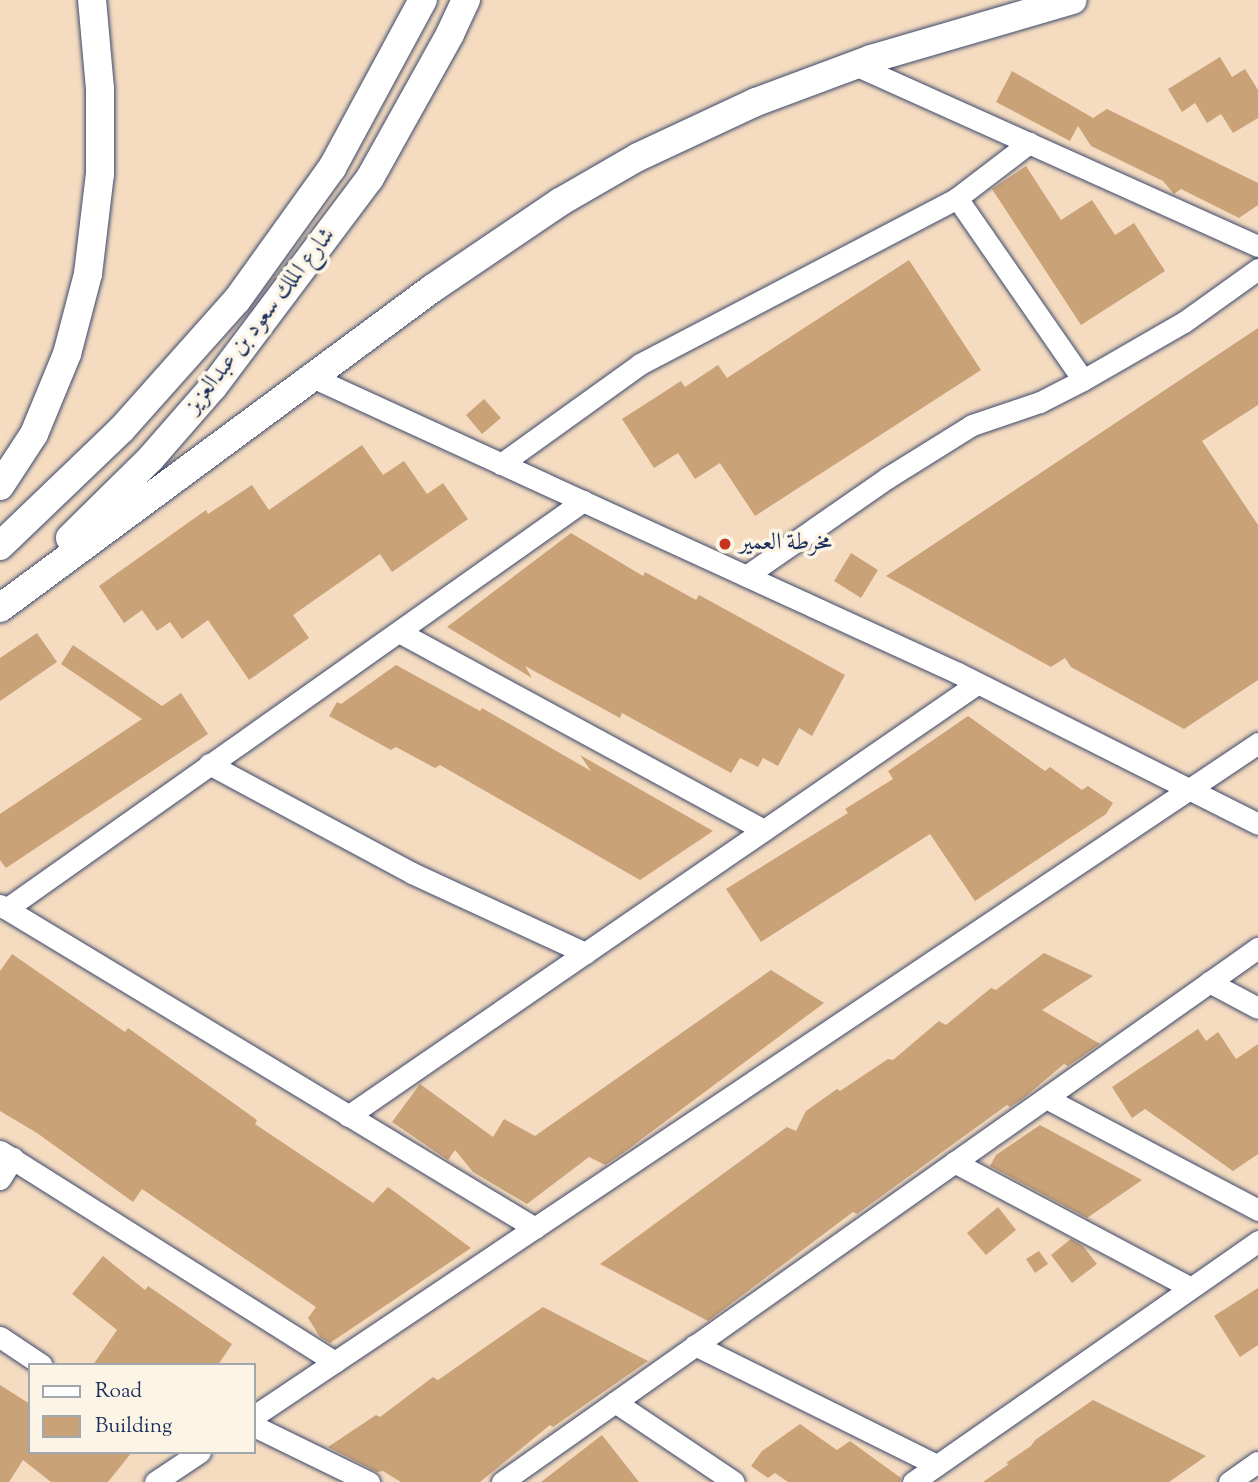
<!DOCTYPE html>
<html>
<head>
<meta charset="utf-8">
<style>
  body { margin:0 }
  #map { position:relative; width:1258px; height:1482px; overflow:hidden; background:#f5dcc0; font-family:"Sorts Mill Goudy",Amiri,serif }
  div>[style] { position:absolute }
  .building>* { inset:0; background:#c9a278 }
  .roads { filter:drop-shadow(0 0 2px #3c496d) drop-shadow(0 0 2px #3c496d) }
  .minor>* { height:21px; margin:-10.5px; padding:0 10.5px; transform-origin:10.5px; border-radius:10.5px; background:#fff }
  .major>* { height:28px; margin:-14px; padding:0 14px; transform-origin:14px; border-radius:14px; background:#fff }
  .dots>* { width:19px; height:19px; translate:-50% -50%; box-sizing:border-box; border:4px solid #fcf5e5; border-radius:50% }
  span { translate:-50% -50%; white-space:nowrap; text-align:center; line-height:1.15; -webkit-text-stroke:7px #fcf5e5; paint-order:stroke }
  .street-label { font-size:24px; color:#1b2f5e }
  .poi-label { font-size:24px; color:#1b2f5e }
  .left { translate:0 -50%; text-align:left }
  .legend { position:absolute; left:28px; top:1363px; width:228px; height:91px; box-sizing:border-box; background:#fcf5e5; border:2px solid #a2a6af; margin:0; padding:9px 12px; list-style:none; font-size:21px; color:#1b2f5e }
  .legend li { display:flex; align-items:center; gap:14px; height:35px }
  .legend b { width:35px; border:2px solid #a2a6af }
</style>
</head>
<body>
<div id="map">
  <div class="building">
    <i style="clip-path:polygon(1220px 57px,1232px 77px,1245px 69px,1258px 90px,1258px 118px,1233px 133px,1221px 114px,1207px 123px,1195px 103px,1182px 112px,1168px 89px)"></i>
    <i style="clip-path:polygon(1012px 71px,1093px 118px,1107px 109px,1258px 183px,1258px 205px,1239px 218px,1181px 189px,1174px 194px,1163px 181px,1091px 146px,1078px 126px,1070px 141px,996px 102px)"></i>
    <i style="clip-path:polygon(1026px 166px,1061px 220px,1092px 200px,1115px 235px,1134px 223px,1165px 271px,1081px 325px,992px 189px)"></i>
    <i style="clip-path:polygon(909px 260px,981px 370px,755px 516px,720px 463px,695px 479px,678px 453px,654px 468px,622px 419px,681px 381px,685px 387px,718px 365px,727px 378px)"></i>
    <i style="clip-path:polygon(1258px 328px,1258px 405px,1202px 441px,1258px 525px,1258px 680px,1184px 729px,1071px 667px,1065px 658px,1051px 667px,886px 576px)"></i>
    <i style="clip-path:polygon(484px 399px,501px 418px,482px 434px,466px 415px)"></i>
    <i style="clip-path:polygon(362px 445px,383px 475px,404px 461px,427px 494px,443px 483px,468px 519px,392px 572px,380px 554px,293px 615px,309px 638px,249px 680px,208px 620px,182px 639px,170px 622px,157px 631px,142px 610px,124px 623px,99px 586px,206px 510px,208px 514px,252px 485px,269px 510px)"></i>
    <i style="clip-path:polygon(571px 533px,643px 576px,645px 572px,696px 600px,699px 595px,845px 675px,812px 736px,799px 728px,778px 766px,763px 758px,758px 767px,740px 758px,731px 773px,622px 713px,620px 718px,525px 666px,532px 678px,447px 627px)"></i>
    <i style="clip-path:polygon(851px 553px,878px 570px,861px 598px,834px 581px)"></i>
    <i style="clip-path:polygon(37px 633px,57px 662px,0 701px,0 658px)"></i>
    <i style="clip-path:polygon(73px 645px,162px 706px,181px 693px,208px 734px,6px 868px,0 860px,0 814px,142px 719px,61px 664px)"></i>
    <i style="clip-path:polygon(396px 665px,480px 711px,482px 708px,591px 771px,580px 755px,713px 831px,640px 880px,440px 765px,435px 768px,396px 747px,391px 750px,329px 716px,337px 702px,341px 704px)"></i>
    <i style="clip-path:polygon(968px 716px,1045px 771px,1050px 767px,1082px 790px,1088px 786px,1113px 803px,1106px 814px,975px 901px,930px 834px,761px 942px,726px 889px,848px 813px,845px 809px,893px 779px,888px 771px)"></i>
    <i style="clip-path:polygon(1044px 953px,1093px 976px,1042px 1010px,1100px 1044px,1068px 1066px,1064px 1064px,1025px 1097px,1010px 1107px,1007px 1105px,857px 1214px,853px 1212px,708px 1321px,600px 1264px,787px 1127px,796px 1131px,806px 1111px,837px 1089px,840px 1091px,888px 1059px,893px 1060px,939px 1021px,946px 1025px,991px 988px,996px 990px)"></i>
    <i style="clip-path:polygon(12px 954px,125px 1032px,128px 1028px,257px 1120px,255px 1124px,373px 1203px,388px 1187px,471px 1248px,330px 1343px,320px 1337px,308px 1318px,316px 1307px,142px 1189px,133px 1202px,37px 1133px,0 1111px,0 971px)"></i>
    <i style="clip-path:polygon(771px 970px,824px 1003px,623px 1153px,605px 1165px,589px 1157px,527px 1204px,473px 1172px,455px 1150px,448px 1160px,392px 1122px,420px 1084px,493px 1137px,504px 1119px,535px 1136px)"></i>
    <i style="clip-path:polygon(1198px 1029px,1206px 1041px,1218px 1032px,1236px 1059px,1258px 1044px,1258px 1154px,1233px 1171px,1145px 1109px,1132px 1118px,1112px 1087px)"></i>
    <i style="clip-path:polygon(1040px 1125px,1142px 1180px,1087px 1218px,990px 1166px,996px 1155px)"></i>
    <i style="clip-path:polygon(998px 1207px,1016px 1230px,986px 1255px,967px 1233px)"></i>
    <i style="clip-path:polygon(1071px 1239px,1083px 1246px,1097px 1264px,1072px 1283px,1051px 1255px)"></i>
    <i style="clip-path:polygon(1039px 1251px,1048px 1264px,1035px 1273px,1026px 1259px)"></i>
    <i style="clip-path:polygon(103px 1256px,145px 1290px,148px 1286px,232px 1344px,218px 1365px,93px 1365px,117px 1330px,72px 1294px)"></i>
    <i style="clip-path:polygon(1258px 1288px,1258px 1345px,1240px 1357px,1214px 1316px)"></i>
    <i style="clip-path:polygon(543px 1307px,648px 1361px,553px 1427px,550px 1425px,480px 1482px,401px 1482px,383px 1471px,377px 1472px,328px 1447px,376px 1415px,380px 1417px,433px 1377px,438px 1380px)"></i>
    <i style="clip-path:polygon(0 1385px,30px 1404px,30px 1452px,132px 1452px,108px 1482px,51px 1482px,23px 1460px,9px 1482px,0 1482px)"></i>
    <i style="clip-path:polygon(1093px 1400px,1206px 1456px,1169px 1482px,983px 1482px,1009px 1464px,1006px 1463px,1031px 1446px,1035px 1440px)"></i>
    <i style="clip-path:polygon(800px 1424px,837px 1450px,850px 1441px,901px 1478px,900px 1482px,788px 1482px,775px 1473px,768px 1478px,751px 1466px,762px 1451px)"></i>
    <i style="clip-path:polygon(602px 1435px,639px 1482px,541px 1482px)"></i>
  </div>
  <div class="roads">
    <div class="minor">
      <i style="left:855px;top:65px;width:442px;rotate:24.2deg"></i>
      <i style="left:957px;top:198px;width:221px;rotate:55.3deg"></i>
      <i style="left:312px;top:377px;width:711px;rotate:24.62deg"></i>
      <i style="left:958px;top:673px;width:336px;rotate:26.7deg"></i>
      <i style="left:501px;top:464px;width:171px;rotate:-35.7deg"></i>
      <i style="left:640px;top:364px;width:358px;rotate:-27.6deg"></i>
      <i style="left:957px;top:198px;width:91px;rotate:-37.4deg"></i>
      <i style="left:746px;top:576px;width:172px;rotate:-34.8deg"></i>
      <i style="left:887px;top:478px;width:100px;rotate:-31.9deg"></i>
      <i style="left:972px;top:425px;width:72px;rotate:-18.7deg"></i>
      <i style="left:1040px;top:402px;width:48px;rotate:-27.1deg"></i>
      <i style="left:1083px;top:380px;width:116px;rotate:-29.9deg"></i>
      <i style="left:1184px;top:322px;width:91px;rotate:-35.6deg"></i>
      <i style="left:399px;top:632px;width:415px;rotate:28.5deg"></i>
      <i style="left:209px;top:764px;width:230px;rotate:28.2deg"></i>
      <i style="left:412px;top:873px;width:191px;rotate:24.8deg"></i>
      <i style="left:0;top:905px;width:625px;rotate:31.12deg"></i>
      <i style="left:6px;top:909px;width:707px;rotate:-35.26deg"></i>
      <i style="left:1209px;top:982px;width:55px;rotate:28deg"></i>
      <i style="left:1046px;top:1098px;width:240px;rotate:27.8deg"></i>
      <i style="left:348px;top:1116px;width:764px;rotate:-34.5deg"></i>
      <i style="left:0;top:1151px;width:396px;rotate:32.2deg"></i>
      <i style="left:954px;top:1162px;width:268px;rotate:28deg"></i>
      <i style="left:0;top:1179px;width:25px;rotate:-58deg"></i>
      <i style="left:0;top:1337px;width:50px;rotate:33.7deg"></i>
      <i style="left:695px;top:1345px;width:270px;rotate:26.4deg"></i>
      <i style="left:615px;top:1402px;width:143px;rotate:33.9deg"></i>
      <i style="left:254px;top:1416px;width:1209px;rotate:-33.83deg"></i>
      <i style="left:254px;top:1426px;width:128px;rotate:26deg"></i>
      <i style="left:155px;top:1482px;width:54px;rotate:-33.7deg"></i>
      <i style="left:502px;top:1482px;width:926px;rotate:-35.24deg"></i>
      <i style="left:913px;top:1482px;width:421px;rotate:-34.9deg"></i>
      <i style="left:1229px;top:1482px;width:35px;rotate:-35deg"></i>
    </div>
    <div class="major">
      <i style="left:0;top:486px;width:62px;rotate:-56.8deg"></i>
      <i style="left:34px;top:434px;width:87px;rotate:-67.6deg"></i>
      <i style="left:67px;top:354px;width:83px;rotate:-75.3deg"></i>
      <i style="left:88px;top:274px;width:101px;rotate:-83.2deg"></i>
      <i style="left:100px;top:174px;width:85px;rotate:-90deg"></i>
      <i style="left:100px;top:89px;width:89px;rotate:-95.1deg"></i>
      <i style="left:70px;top:538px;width:114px;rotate:-44.6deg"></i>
      <i style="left:151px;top:458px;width:94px;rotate:-48.9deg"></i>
      <i style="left:213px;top:387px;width:261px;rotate:-53.1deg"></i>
      <i style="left:370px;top:178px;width:165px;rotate:-60.9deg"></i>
      <i style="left:450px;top:34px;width:38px;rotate:-65deg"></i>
      <i style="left:0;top:546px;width:168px;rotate:-43.8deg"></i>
      <i style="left:121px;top:430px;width:174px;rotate:-48.3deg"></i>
      <i style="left:237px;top:300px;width:163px;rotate:-54.3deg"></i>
      <i style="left:332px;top:168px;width:191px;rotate:-61.6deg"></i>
      <i style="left:0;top:608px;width:538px;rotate:-36.47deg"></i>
      <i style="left:433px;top:288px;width:153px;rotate:-34.1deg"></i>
      <i style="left:560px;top:202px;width:90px;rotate:-30deg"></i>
      <i style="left:638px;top:157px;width:130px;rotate:-25deg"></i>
      <i style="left:756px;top:102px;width:123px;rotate:-20.5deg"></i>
      <i style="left:871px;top:59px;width:210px;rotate:-16.3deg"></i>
    </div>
  </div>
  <div class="dots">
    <i style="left:725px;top:544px;background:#c8321e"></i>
  </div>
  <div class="street-label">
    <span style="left:261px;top:321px;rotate:-52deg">شارع الملك سعود بن عبدالعزيز</span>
  </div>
  <div class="poi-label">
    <span class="left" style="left:739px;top:544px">مخرطة العمير</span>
  </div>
  <ul class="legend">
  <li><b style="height:9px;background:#fff"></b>Road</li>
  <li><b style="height:19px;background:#c9a278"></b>Building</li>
  </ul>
</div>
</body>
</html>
